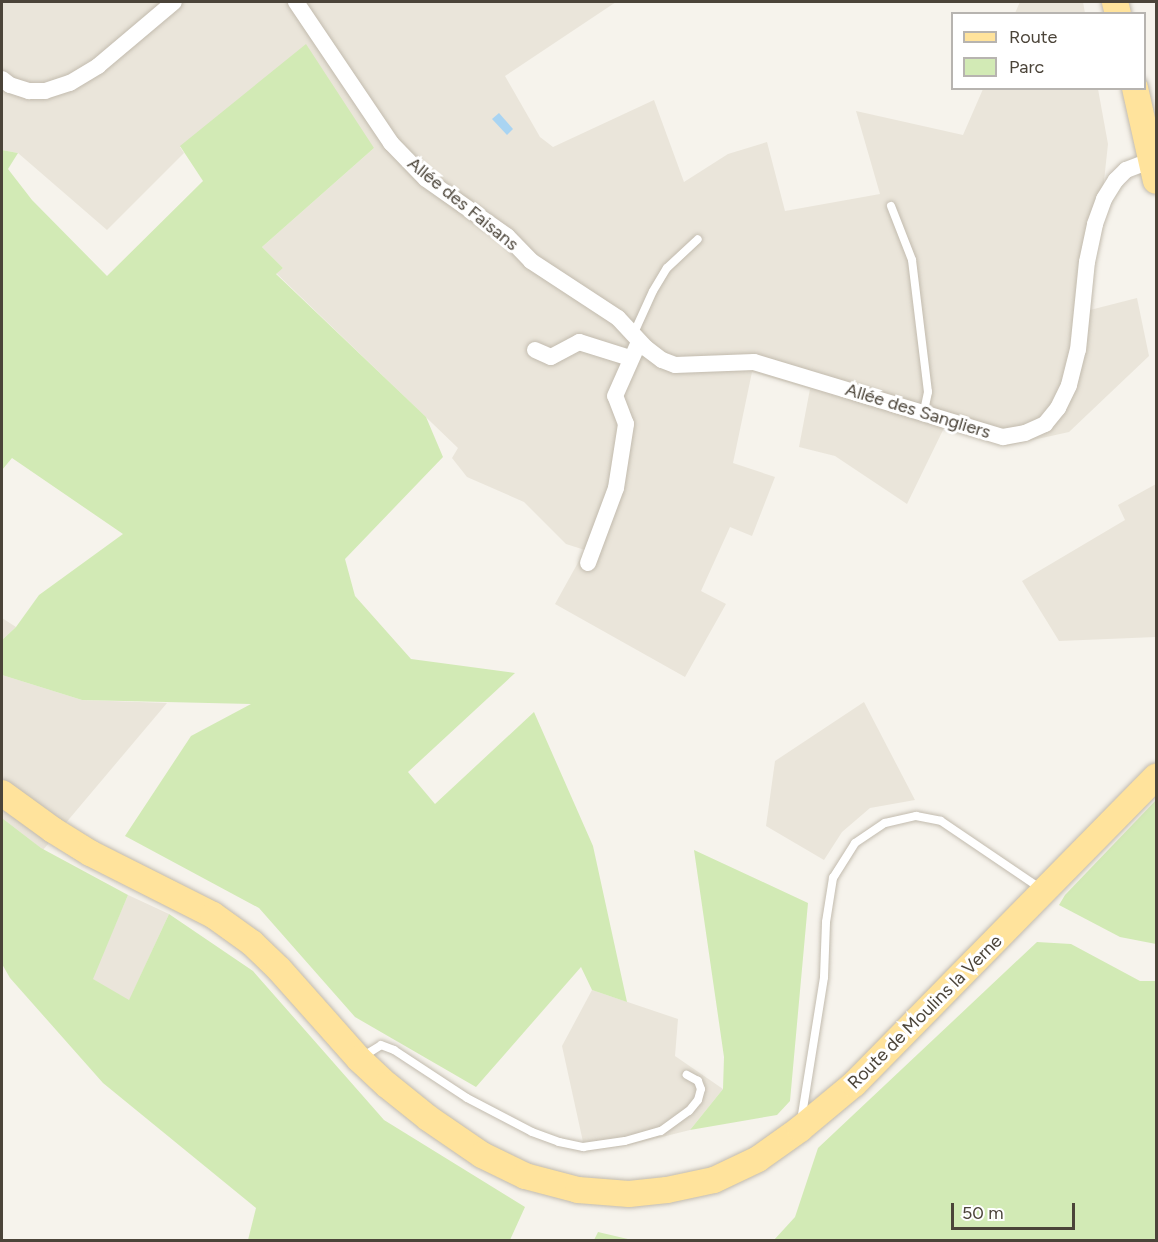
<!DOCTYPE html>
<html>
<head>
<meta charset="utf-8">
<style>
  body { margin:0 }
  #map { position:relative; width:1158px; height:1242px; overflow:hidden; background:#f6f3ec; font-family:Figtree,sans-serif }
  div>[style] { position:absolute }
  .residential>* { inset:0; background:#eae5da }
  .green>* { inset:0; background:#d2eab5 }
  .water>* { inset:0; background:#a9d4f2 }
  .roads { filter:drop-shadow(0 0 2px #c2bbae) drop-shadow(0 0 2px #c2bbae) }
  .lane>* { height:8px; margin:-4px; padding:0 4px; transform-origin:4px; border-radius:4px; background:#fff }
  .street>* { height:16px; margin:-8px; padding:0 8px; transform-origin:8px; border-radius:8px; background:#fff }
  .primary>* { height:26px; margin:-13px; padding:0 13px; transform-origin:13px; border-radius:13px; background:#ffe39c }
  span { translate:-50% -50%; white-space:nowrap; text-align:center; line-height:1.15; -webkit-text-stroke:6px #fff; paint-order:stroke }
  .street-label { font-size:18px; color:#4b4439 }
  .frame { position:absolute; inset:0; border:3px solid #4b4439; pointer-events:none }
  .legend { position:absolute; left:951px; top:12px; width:195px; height:78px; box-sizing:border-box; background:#fff; border:2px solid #b7b4b0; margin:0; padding:8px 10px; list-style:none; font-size:18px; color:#4b4439 }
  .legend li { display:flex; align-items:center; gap:12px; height:30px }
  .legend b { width:30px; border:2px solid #b7b4b0 }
  .scale { position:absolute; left:951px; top:1203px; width:124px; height:27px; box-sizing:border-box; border:3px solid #4b4439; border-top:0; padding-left:8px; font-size:18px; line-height:21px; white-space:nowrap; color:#4b4439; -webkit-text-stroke:4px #fff; paint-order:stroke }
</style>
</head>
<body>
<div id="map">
  <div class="residential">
    <i style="clip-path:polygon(2px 2px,616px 2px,505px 76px,540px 137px,553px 147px,654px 100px,684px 182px,728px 154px,767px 142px,785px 211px,880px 194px,856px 111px,963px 135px,983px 89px,1098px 89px,1108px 144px,1090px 310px,1137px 298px,1149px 356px,1069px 432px,1006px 446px,944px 428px,907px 504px,835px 456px,799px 447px,810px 389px,752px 372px,733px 463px,775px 477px,752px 536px,730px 527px,701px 591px,726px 604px,685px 677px,555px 604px,585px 550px,566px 544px,524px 502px,467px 477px,452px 458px,458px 448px,276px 273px,283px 268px,262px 247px,374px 148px,180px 147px,184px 153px,107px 230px,18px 153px,2px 150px)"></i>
    <i style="clip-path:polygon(1020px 2px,1083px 2px,1085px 13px,1015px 13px)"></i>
    <i style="clip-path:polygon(1156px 484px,1156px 637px,1059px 641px,1022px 581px,1125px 520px,1118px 505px)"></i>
    <i style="clip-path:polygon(2px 618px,16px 627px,2px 640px)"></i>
    <i style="clip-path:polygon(2px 675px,82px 700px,167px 703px,43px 850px,2px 818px)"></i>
    <i style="clip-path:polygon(864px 702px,915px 800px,870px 808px,842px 832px,824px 860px,766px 826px,775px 761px)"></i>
    <i style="clip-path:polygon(128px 895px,169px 914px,129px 1001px,92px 979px)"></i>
    <i style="clip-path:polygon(592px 990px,678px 1019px,675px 1056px,723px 1089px,690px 1130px,630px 1145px,585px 1151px,562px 1046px)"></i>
  </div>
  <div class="green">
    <i style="clip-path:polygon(306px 44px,374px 148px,262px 247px,283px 268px,276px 274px,426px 417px,443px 457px,345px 559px,355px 596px,411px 659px,515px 673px,408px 772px,435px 804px,534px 712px,593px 846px,627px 1002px,592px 990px,581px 967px,476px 1087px,355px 1017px,259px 908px,125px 836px,191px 736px,251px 704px,82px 700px,2px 675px,2px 640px,16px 627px,39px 595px,123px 534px,12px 458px,2px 470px,2px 150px,18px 153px,8px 169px,32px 200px,107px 276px,203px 181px,180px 146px)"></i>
    <i style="clip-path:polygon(1156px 800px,1156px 944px,1120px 937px,1059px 905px,1065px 895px)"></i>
    <i style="clip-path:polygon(2px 818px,41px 848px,128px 895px,93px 979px,129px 1000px,169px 914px,253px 971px,384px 1120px,525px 1207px,510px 1240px,248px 1240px,256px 1208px,103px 1083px,10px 978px,2px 964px)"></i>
    <i style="clip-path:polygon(694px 850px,808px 903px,790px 1101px,777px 1115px,690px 1130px,723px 1089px,724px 1057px)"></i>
    <i style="clip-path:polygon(1037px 942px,1071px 944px,1140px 981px,1156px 981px,1156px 1240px,774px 1240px,795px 1217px,818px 1148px)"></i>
    <i style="clip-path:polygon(598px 1232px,632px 1240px,594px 1240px)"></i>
  </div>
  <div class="water">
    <i style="clip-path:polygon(499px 113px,513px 129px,507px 135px,492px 119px)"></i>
  </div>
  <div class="roads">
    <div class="lane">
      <i style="left:891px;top:206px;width:58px;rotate:68.7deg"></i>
      <i style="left:912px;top:260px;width:133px;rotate:83.1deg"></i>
      <i style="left:928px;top:392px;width:19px;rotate:102deg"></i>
      <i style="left:633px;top:335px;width:48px;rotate:-65.6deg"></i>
      <i style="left:653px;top:291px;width:27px;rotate:-59deg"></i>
      <i style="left:667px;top:268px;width:42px;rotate:-43.1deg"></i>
      <i style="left:362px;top:1057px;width:22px;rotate:-32deg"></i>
      <i style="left:381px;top:1045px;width:14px;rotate:21deg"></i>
      <i style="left:394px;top:1050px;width:87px;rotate:33.3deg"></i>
      <i style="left:467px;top:1098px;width:73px;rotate:27.6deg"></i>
      <i style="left:532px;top:1132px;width:29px;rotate:20deg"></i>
      <i style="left:559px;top:1142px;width:25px;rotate:12deg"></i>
      <i style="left:583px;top:1147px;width:42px;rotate:-8.1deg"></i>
      <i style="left:625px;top:1141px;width:37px;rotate:-16deg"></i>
      <i style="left:661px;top:1131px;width:34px;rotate:-36deg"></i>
      <i style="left:689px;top:1111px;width:14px;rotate:-51deg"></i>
      <i style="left:698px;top:1100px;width:11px;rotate:-75deg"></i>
      <i style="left:701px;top:1089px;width:9px;rotate:-111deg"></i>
      <i style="left:698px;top:1081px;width:13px;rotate:-151deg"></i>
      <i style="left:801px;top:1121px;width:146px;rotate:-80.9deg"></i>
      <i style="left:824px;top:977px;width:55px;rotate:-87.9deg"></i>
      <i style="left:826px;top:922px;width:45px;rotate:-81deg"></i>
      <i style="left:833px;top:878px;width:41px;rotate:-57.8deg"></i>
      <i style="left:855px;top:843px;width:36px;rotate:-34deg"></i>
      <i style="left:885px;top:823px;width:32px;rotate:-13deg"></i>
      <i style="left:916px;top:816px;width:25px;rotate:11deg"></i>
      <i style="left:941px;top:821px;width:123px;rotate:34.1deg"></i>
    </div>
    <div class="street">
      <i style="left:296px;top:2px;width:170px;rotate:56deg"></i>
      <i style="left:391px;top:143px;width:50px;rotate:45.8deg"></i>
      <i style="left:426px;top:179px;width:99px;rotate:35.1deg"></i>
      <i style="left:507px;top:236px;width:35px;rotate:46deg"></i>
      <i style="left:531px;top:261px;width:104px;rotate:33.2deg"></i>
      <i style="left:618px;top:318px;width:41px;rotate:47deg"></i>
      <i style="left:646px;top:348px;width:20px;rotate:37deg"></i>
      <i style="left:662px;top:360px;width:14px;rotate:21deg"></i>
      <i style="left:675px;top:365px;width:79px;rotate:-2.2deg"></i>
      <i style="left:754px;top:362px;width:260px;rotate:16.8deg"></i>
      <i style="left:1003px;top:437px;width:22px;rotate:-10deg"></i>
      <i style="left:1025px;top:433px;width:22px;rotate:-24deg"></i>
      <i style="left:1045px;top:424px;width:21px;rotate:-51deg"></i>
      <i style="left:1058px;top:408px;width:25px;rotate:-64deg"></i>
      <i style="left:1069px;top:385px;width:36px;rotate:-76deg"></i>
      <i style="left:1078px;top:350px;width:88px;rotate:-84.2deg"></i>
      <i style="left:1087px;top:262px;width:39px;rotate:-78deg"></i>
      <i style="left:1095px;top:224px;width:27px;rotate:-70deg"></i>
      <i style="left:1104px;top:199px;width:22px;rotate:-58deg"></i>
      <i style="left:1116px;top:180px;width:14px;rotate:-45deg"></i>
      <i style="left:1126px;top:170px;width:28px;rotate:-21deg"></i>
      <i style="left:2px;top:79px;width:10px;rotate:37deg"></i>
      <i style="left:10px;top:85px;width:20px;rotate:18deg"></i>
      <i style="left:29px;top:91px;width:16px"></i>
      <i style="left:45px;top:91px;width:26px;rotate:-18deg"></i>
      <i style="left:70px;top:83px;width:33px;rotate:-31deg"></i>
      <i style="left:98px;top:66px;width:99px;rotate:-40.1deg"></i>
      <i style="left:535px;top:350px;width:17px;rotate:24deg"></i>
      <i style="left:551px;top:357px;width:32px;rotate:-28deg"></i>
      <i style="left:579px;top:342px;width:53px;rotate:17.4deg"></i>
      <i style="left:588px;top:563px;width:80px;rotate:-69.5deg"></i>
      <i style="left:616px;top:488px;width:65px;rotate:-81.1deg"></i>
      <i style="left:626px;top:424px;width:30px;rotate:-111deg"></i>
      <i style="left:615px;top:396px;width:59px;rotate:-66deg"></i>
    </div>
    <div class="primary">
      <i style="left:1115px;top:2px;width:12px;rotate:76deg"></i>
      <i style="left:1135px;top:88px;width:95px;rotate:77.3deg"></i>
      <i style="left:2px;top:793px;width:63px;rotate:36deg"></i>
      <i style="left:53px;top:830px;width:44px;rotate:31.9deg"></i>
      <i style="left:90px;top:853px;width:138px;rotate:26.8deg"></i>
      <i style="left:213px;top:915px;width:48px;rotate:35.7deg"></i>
      <i style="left:252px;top:943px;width:37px;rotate:44deg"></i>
      <i style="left:279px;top:969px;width:120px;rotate:48.4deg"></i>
      <i style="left:359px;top:1059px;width:38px;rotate:43deg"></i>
      <i style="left:387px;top:1085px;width:53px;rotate:38.8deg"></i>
      <i style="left:428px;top:1118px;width:65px;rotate:34.4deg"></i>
      <i style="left:482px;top:1155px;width:48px;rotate:26deg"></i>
      <i style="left:525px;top:1176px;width:55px;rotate:14.8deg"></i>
      <i style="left:578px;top:1190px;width:51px;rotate:4.5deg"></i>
      <i style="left:629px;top:1194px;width:38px;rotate:-6deg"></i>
      <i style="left:667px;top:1190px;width:48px;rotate:-12deg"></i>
      <i style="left:714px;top:1180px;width:49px;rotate:-25.5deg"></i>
      <i style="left:758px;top:1159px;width:52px;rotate:-35.5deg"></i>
      <i style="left:800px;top:1129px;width:70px;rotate:-39.8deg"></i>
      <i style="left:854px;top:1084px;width:431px;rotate:-45.5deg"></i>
    </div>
  </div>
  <div class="street-label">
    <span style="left:463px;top:204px;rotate:39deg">Allée des Faisans</span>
    <span style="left:918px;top:411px;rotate:17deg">Allée des Sangliers</span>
    <span style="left:925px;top:1012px;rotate:-45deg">Route de Moulins la Verne</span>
  </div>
  <div class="frame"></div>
  <ul class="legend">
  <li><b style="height:8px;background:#ffe39c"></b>Route</li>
  <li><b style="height:16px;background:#d2eab5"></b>Parc</li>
  </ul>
  <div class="scale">50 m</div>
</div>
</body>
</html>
